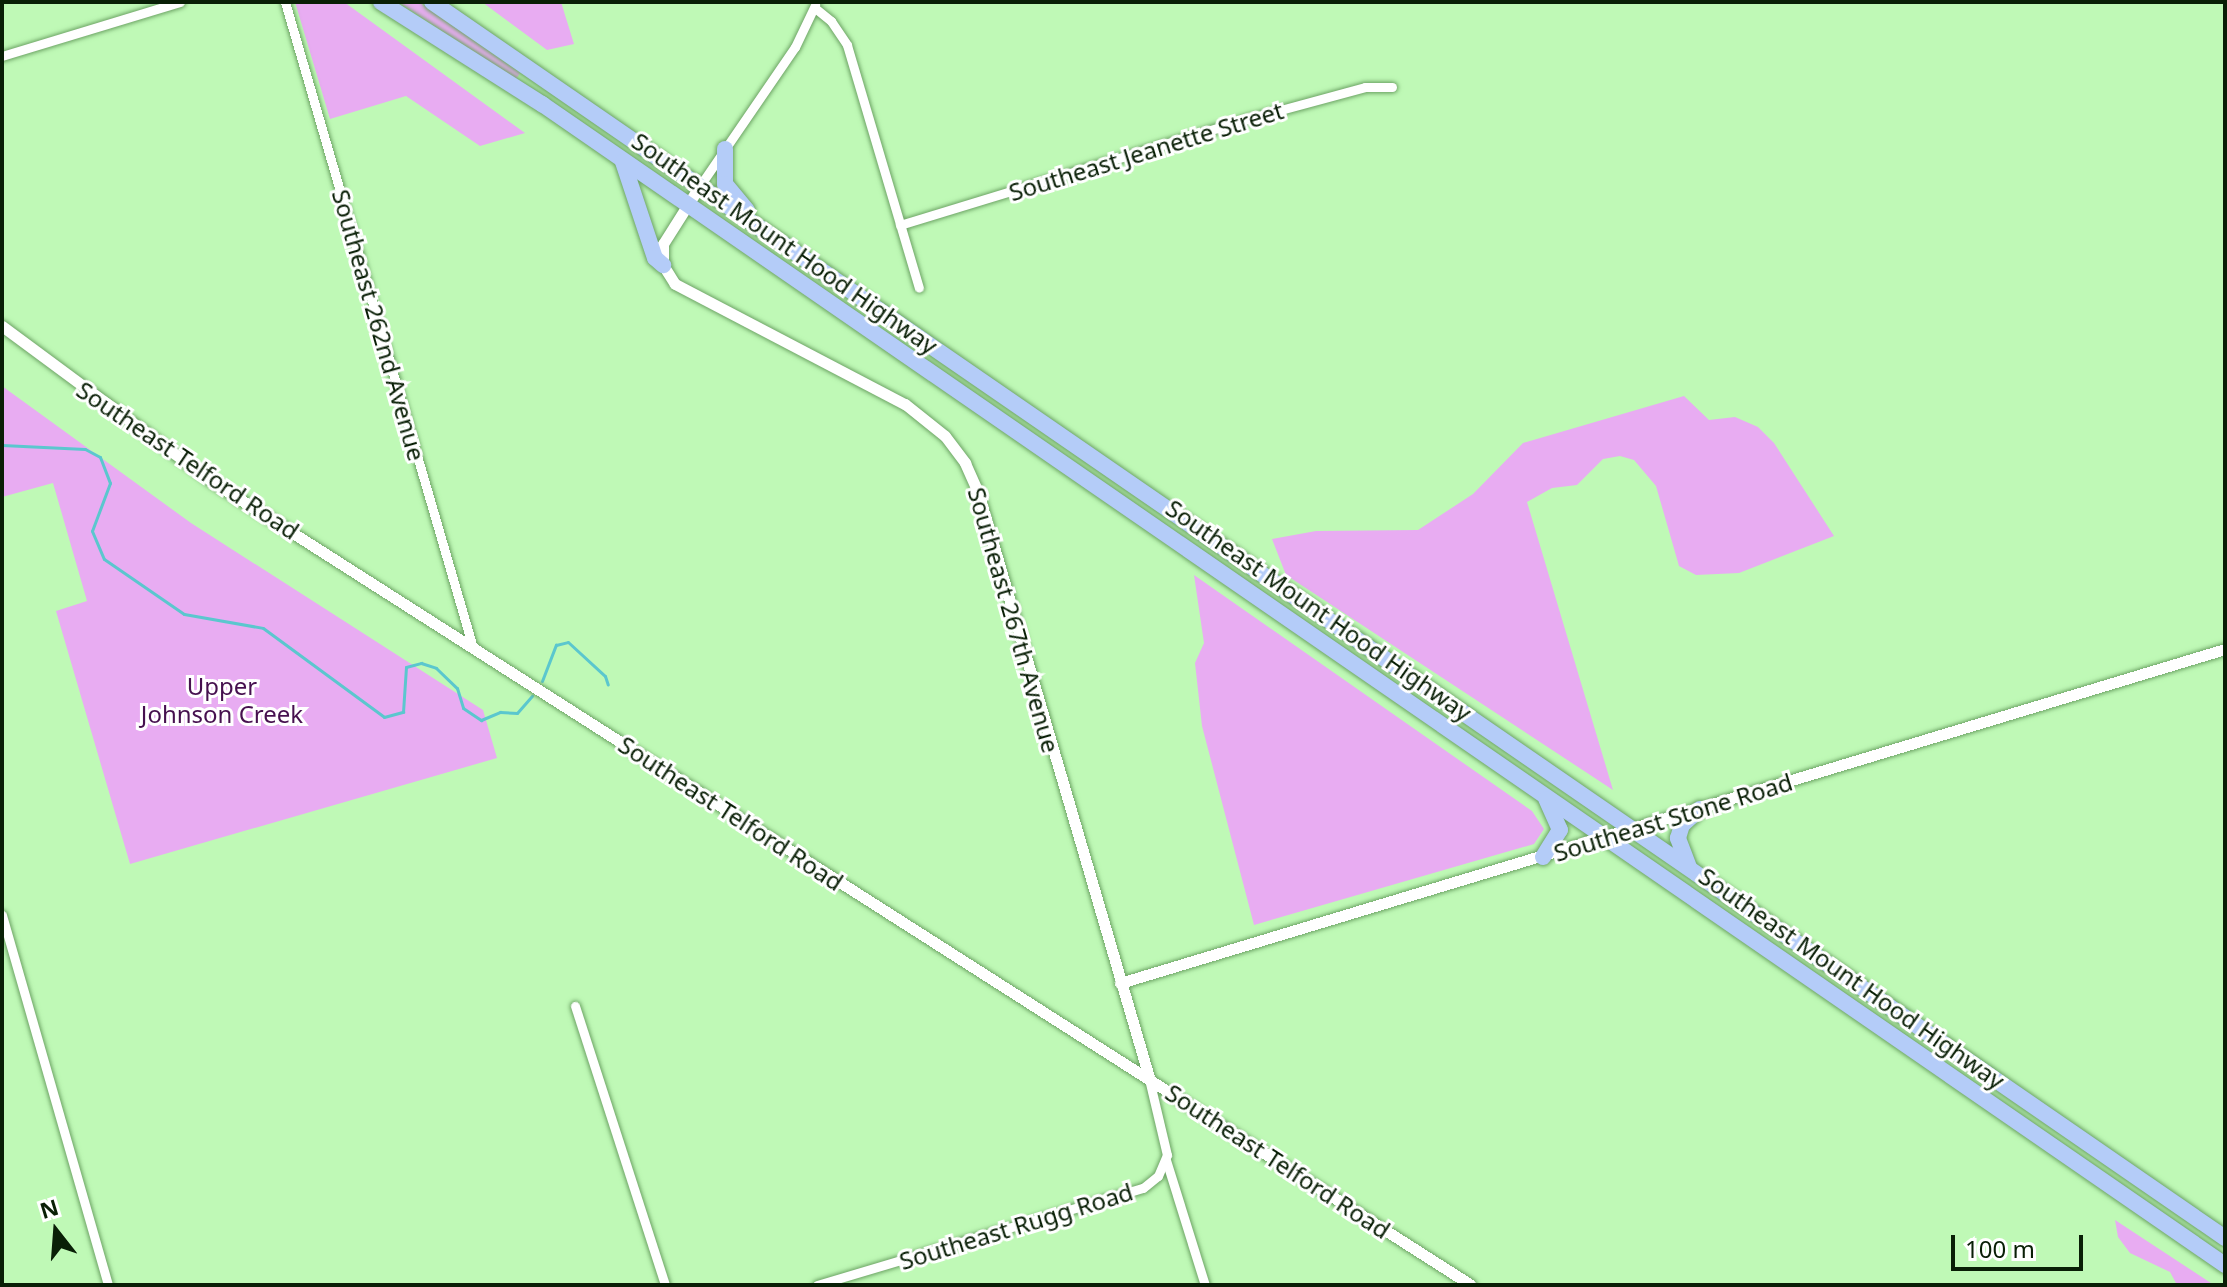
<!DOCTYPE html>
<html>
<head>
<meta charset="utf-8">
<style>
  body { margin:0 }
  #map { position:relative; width:2227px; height:1287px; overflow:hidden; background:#bff9b6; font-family:"Noto Sans",sans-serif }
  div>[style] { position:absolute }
  .green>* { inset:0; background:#e8acf2 }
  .stream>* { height:3px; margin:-1.5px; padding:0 1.5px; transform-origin:1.5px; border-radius:1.5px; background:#5bc7ce }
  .roads { filter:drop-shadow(0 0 2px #6da465) drop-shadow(0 0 2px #6da465) }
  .minor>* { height:9px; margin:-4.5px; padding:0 4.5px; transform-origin:4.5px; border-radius:4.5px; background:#fff }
  .tertiary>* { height:11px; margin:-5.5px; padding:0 5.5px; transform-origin:5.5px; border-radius:5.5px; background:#fff }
  .trunk>* { height:16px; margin:-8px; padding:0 8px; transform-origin:8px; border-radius:8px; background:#b4ccf8 }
  span { translate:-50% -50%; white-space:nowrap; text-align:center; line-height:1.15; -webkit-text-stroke:6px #fff; paint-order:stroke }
  .street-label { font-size:24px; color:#091f06 }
  .park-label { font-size:24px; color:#46104f }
  .frame { position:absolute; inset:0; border:4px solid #091f06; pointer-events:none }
  .north { position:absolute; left:16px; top:1191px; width:80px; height:80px; -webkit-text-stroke:6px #fff; paint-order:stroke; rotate:343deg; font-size:22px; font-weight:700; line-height:32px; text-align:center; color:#091f06 }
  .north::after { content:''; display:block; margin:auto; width:28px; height:36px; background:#091f06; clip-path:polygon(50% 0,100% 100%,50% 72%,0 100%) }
  .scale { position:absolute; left:1951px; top:1235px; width:132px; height:36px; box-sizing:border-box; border:4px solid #091f06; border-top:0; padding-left:10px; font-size:24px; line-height:28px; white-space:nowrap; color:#091f06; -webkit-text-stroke:6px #fff; paint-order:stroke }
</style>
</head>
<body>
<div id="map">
  <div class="green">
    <i style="clip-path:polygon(295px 2px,344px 2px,525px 133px,480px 146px,406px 96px,330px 119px)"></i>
    <i style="clip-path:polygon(398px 2px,419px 2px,520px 73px,516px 79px)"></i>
    <i style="clip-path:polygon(482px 2px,561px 2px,574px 44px,547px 50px)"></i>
    <i style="clip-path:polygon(2px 386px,191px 523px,483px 710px,497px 758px,130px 864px,56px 611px,87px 601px,53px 483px,2px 497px)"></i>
    <i style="clip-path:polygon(1684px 396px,1709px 420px,1735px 417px,1758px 427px,1774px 443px,1834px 536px,1739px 573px,1696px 575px,1679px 566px,1656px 486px,1634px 460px,1620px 456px,1603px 459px,1577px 485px,1552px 488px,1527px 502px,1613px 790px,1286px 575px,1272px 539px,1316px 531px,1418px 530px,1473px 494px,1523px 443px)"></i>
    <i style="clip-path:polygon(1194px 575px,1532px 811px,1544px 829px,1534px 844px,1254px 925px,1202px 726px,1195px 663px,1204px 643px)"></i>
    <i style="clip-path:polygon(2115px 1220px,2214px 1285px,2177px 1285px,2170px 1272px,2130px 1253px,2118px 1237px)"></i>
  </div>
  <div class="stream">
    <i style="left:2px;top:445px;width:83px;rotate:2.8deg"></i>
    <i style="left:85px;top:449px;width:17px;rotate:28deg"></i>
    <i style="left:100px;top:457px;width:28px;rotate:69deg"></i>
    <i style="left:110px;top:483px;width:51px;rotate:110.6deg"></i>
    <i style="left:92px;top:531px;width:30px;rotate:67deg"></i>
    <i style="left:104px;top:559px;width:97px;rotate:34.5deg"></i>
    <i style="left:184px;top:614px;width:80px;rotate:10deg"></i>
    <i style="left:263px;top:628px;width:150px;rotate:36.3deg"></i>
    <i style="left:384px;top:717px;width:20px;rotate:-15deg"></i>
    <i style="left:403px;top:712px;width:45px;rotate:-86.2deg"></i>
    <i style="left:406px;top:667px;width:16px;rotate:-15deg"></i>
    <i style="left:421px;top:663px;width:16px;rotate:18deg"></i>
    <i style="left:436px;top:668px;width:29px;rotate:44deg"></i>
    <i style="left:457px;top:688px;width:21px;rotate:73deg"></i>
    <i style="left:463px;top:708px;width:22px;rotate:34deg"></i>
    <i style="left:481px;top:720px;width:21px;rotate:-23deg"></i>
    <i style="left:500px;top:712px;width:17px;rotate:3deg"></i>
    <i style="left:517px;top:713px;width:23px;rotate:-49deg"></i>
    <i style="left:542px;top:681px;width:39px;rotate:-69deg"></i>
    <i style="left:556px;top:645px;width:12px;rotate:-14deg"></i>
    <i style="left:568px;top:642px;width:50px;rotate:42.6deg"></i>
    <i style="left:605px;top:676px;width:9px;rotate:72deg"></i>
  </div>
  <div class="roads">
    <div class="minor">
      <i style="left:285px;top:2px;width:673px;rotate:73.77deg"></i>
      <i style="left:815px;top:8px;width:21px;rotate:39deg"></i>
      <i style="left:831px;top:21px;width:29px;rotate:56deg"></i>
      <i style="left:847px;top:45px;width:253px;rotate:73.5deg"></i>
      <i style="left:2px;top:56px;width:186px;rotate:-16.9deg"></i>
      <i style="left:699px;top:187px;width:170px;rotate:-55.6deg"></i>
      <i style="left:795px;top:47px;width:47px;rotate:-64.5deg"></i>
      <i style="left:900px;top:225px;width:367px;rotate:-17deg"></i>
      <i style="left:1251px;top:118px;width:118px;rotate:-15.2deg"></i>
      <i style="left:1365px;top:87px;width:27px"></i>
      <i style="left:2px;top:915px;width:385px;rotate:74deg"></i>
      <i style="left:575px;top:1006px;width:293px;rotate:72.1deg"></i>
      <i style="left:1166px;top:1160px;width:131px;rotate:72.7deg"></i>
      <i style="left:817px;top:1285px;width:340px;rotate:-16.6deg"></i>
      <i style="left:1143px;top:1188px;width:19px;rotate:-39deg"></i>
      <i style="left:1158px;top:1176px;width:23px;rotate:-67deg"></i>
      <i style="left:1167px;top:1155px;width:78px;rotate:-103.3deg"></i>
    </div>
    <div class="tertiary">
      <i style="left:699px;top:187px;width:67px;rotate:122.3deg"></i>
      <i style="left:663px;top:244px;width:21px;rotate:90deg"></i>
      <i style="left:663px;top:265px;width:22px;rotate:58deg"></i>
      <i style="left:675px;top:284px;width:259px;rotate:27.6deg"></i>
      <i style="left:905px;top:404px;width:51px;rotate:38.7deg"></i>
      <i style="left:945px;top:436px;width:34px;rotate:53deg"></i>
      <i style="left:965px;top:463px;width:32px;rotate:66deg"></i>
      <i style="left:978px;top:492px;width:609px;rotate:73.71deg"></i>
      <i style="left:2px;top:326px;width:262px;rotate:36.5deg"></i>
      <i style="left:213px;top:482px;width:1492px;rotate:32.55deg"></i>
      <i style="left:1120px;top:983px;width:1154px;rotate:-16.82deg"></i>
    </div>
    <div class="trunk">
      <i style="left:381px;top:2px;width:191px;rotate:32.4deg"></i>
      <i style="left:542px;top:104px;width:2045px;rotate:34.6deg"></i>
      <i style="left:432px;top:2px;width:2178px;rotate:34.58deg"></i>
      <i style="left:725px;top:149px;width:35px;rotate:90deg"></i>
      <i style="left:725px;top:184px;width:34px;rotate:50deg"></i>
      <i style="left:623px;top:162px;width:101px;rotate:71.6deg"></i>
      <i style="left:655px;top:258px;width:11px;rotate:41deg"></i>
      <i style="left:1543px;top:857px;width:32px;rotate:-58deg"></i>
      <i style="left:1560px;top:830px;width:34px;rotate:-114deg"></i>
      <i style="left:1689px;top:867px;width:31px;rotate:-111deg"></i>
      <i style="left:1678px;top:838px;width:14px;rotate:-73deg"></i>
      <i style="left:1682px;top:825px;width:24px;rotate:-42deg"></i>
    </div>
  </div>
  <div class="street-label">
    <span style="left:1146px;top:151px;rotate:-17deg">Southeast Jeanette Street</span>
    <span style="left:785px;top:243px;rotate:35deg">Southeast Mount Hood Highway</span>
    <span style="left:379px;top:325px;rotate:74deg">Southeast 262nd Avenue</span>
    <span style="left:188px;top:460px;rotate:34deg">Southeast Telford Road</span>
    <span style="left:1319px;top:610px;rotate:35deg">Southeast Mount Hood Highway</span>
    <span style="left:1014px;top:620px;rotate:74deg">Southeast 267th Avenue</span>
    <span style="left:731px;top:813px;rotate:33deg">Southeast Telford Road</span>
    <span style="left:1673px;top:817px;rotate:-17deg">Southeast Stone Road</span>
    <span style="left:1852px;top:978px;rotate:35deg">Southeast Mount Hood Highway</span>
    <span style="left:1278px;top:1161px;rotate:33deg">Southeast Telford Road</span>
    <span style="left:1016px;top:1226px;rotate:-17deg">Southeast Rugg Road</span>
  </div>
  <div class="park-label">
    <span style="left:222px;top:700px">Upper<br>Johnson Creek</span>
  </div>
  <div class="frame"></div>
  <div class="north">N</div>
  <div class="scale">100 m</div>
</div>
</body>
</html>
